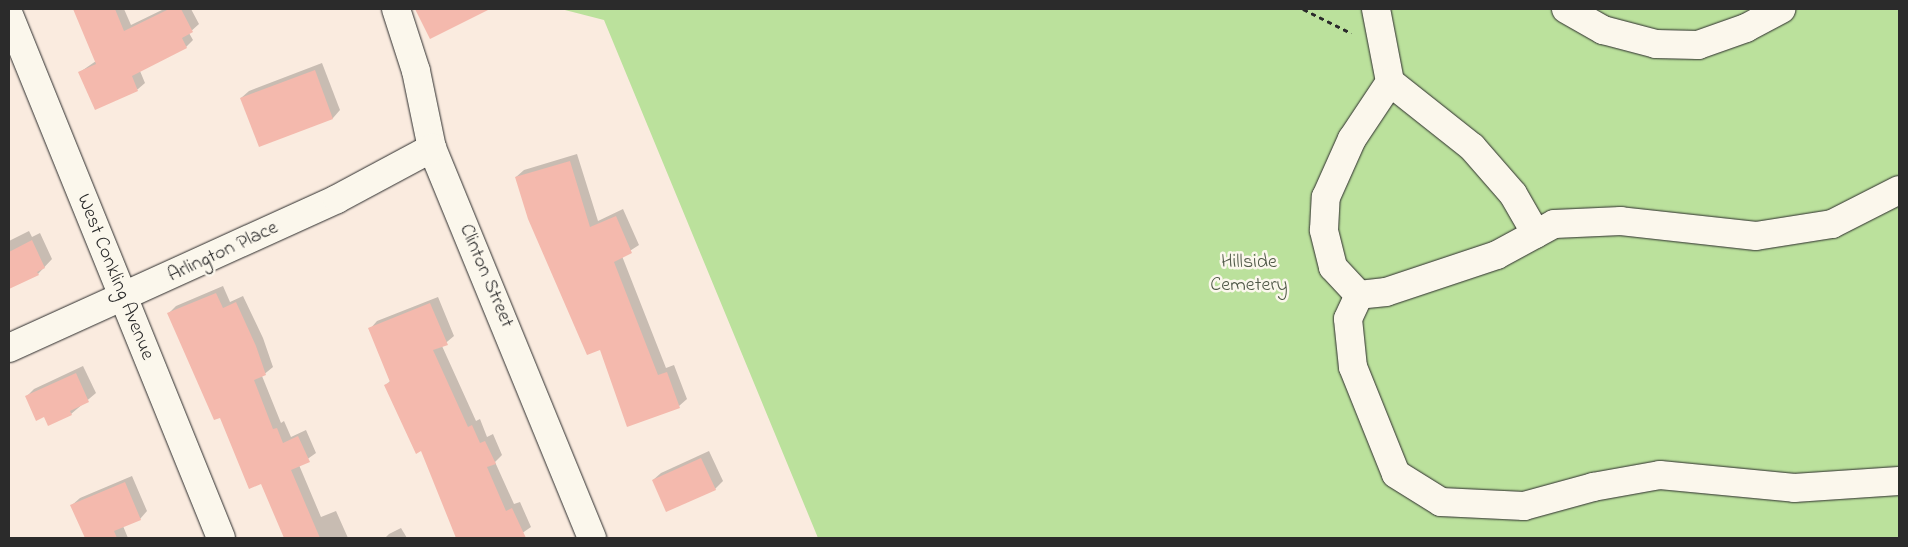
<!DOCTYPE html>
<html>
<head>
<meta charset="utf-8">
<style>
  body { margin:0 }
  #map { position:relative; width:1908px; height:547px; overflow:hidden; background:#faebdf; font-family:"Indie Flower",sans-serif }
  div>[style] { position:absolute }
  .green>* { inset:0; background:#bbe19c }
  .shadow>* { inset:0; background:#0003 }
  .building>* { inset:0; background:#f4b9ad }
  .path>* { height:3px; margin-top:-1.5px; transform-origin:0; background:repeating-linear-gradient(90deg,#2b2b2b 0 5px,transparent 0 9px) }
  .roads { filter:drop-shadow(0 0 1px #2b2b2b) drop-shadow(0 0 1px #2b2b2b) }
  .minor>* { height:28px; margin:-14px; padding:0 14px; transform-origin:14px; border-radius:14px; background:#fbf7ec }
  span { translate:-50% -50%; white-space:nowrap; text-align:center; line-height:1.15; -webkit-text-stroke:5px #fbf7ec; paint-order:stroke }
  .street-label { font-size:20px; color:#2b2b2b }
  .park-label { font-size:20px; color:#4f5847 }
  .frame { position:absolute; inset:0; border:10px solid #2b2b2b; pointer-events:none }
</style>
</head>
<body>
<div id="map">
  <div class="green">
    <i style="clip-path:polygon(561px 9px,1899px 9px,1899px 538px,818px 538px,604px 20px)"></i>
  </div>
  <div class="shadow">
    <i style="clip-path:polygon(74px 9px,124px 9px,131px 25px,164px 9px,191px 9px,199px 24px,189px 33px,193px 40px,186px 47px,140px 71px,145px 83px,138px 89px,96px 108px,80px 72px,96px 61px)"></i>
    <i style="clip-path:polygon(416px 9px,476px 9px,476px 10px,430px 37px)"></i>
    <i style="clip-path:polygon(322px 63px,340px 110px,333px 118px,259px 145px,241px 98px,249px 91px)"></i>
    <i style="clip-path:polygon(577px 154px,598px 221px,623px 209px,639px 245px,622px 256px,666px 368px,674px 365px,687px 399px,679px 406px,600px 349px,516px 177px,524px 170px)"></i>
    <i style="clip-path:polygon(29px 231px,32px 237px,40px 233px,52px 259px,38px 274px,9px 288px,9px 241px)"></i>
    <i style="clip-path:polygon(223px 286px,230px 302px,243px 296px,263px 338px,273px 367px,262px 376px,281px 423px,284px 421px,291px 437px,306px 430px,316px 453px,299px 465px,321px 517px,336px 511px,348px 538px,287px 538px,261px 482px,249px 487px,220px 416px,168px 314px,176px 306px)"></i>
    <i style="clip-path:polygon(438px 297px,454px 336px,442px 346px,476px 421px,480px 419px,487px 437px,493px 434px,502px 455px,495px 462px,514px 504px,520px 502px,531px 527px,515px 538px,457px 538px,422px 449px,386px 385px,391px 380px,370px 329px,377px 321px)"></i>
    <i style="clip-path:polygon(83px 366px,96px 393px,71px 414px,45px 415px,26px 397px,34px 389px)"></i>
    <i style="clip-path:polygon(709px 451px,723px 481px,715px 489px,653px 480px,661px 473px)"></i>
    <i style="clip-path:polygon(132px 476px,147px 511px,140px 519px,123px 526px,128px 538px,86px 538px,72px 505px,80px 498px)"></i>
    <i style="clip-path:polygon(401px 528px,407px 538px,385px 538px,389px 534px)"></i>
  </div>
  <div class="building">
    <i style="clip-path:polygon(73px 9px,115px 9px,124px 31px,169px 9px,181px 9px,193px 32px,182px 38px,187px 48px,132px 76px,138px 91px,95px 110px,78px 72px,96px 64px)"></i>
    <i style="clip-path:polygon(415px 9px,490px 9px,430px 39px)"></i>
    <i style="clip-path:polygon(315px 70px,333px 119px,259px 147px,240px 98px)"></i>
    <i style="clip-path:polygon(570px 161px,590px 227px,616px 216px,632px 253px,614px 262px,658px 375px,667px 372px,680px 408px,627px 427px,600px 350px,587px 355px,528px 219px,515px 177px)"></i>
    <i style="clip-path:polygon(32px 240px,45px 268px,37px 272px,39px 275px,9px 289px,9px 252px)"></i>
    <i style="clip-path:polygon(216px 293px,223px 308px,236px 302px,256px 346px,266px 375px,254px 380px,273px 429px,277px 428px,283px 443px,298px 436px,310px 462px,291px 470px,320px 538px,284px 538px,261px 484px,249px 489px,220px 418px,214px 420px,167px 313px)"></i>
    <i style="clip-path:polygon(430px 303px,448px 345px,433px 350px,468px 427px,472px 425px,480px 443px,485px 441px,496px 464px,487px 467px,506px 511px,512px 508px,526px 538px,456px 538px,421px 451px,416px 454px,384px 385px,390px 382px,368px 328px)"></i>
    <i style="clip-path:polygon(76px 373px,89px 402px,70px 411px,72px 415px,48px 426px,44px 417px,36px 421px,25px 396px)"></i>
    <i style="clip-path:polygon(701px 458px,716px 490px,666px 512px,652px 480px)"></i>
    <i style="clip-path:polygon(125px 482px,141px 520px,114px 531px,117px 538px,85px 538px,70px 505px)"></i>
  </div>
  <div class="path">
    <i style="left:1303px;top:9px;width:54px;rotate:26.6deg"></i>
  </div>
  <div class="roads">
    <div class="minor">
      <i style="left:396px;top:9px;width:65px;rotate:72.1deg"></i>
      <i style="left:416px;top:71px;width:79px;rotate:78.3deg"></i>
      <i style="left:432px;top:148px;width:422px;rotate:67.7deg"></i>
      <i style="left:1376px;top:9px;width:74px;rotate:79.1deg"></i>
      <i style="left:1390px;top:82px;width:105px;rotate:38.4deg"></i>
      <i style="left:1472px;top:147px;width:62px;rotate:48.9deg"></i>
      <i style="left:1513px;top:194px;width:46px;rotate:60.1deg"></i>
      <i style="left:1566px;top:9px;width:43px;rotate:29.6deg"></i>
      <i style="left:1603px;top:30px;width:55px;rotate:14.8deg"></i>
      <i style="left:1656px;top:44px;width:42px;rotate:1.4deg"></i>
      <i style="left:1698px;top:45px;width:51px;rotate:-19.5deg"></i>
      <i style="left:1746px;top:28px;width:40px;rotate:-28deg"></i>
      <i style="left:9px;top:15px;width:564px;rotate:67.93deg"></i>
      <i style="left:1899px;top:190px;width:75px;rotate:153.1deg"></i>
      <i style="left:1832px;top:224px;width:77px;rotate:171deg"></i>
      <i style="left:1756px;top:236px;width:136px;rotate:-173.7deg"></i>
      <i style="left:1621px;top:221px;width:67px;rotate:177.4deg"></i>
      <i style="left:1554px;top:224px;width:65px;rotate:151.5deg"></i>
      <i style="left:1497px;top:255px;width:117px;rotate:161.6deg"></i>
      <i style="left:1386px;top:292px;width:27px;rotate:174deg"></i>
      <i style="left:1359px;top:295px;width:26px;rotate:115deg"></i>
      <i style="left:1348px;top:319px;width:48px;rotate:84.1deg"></i>
      <i style="left:1353px;top:367px;width:115px;rotate:68.1deg"></i>
      <i style="left:1396px;top:474px;width:53px;rotate:31.9deg"></i>
      <i style="left:1441px;top:502px;width:83px;rotate:2.8deg"></i>
      <i style="left:1524px;top:506px;width:72px;rotate:-15.4deg"></i>
      <i style="left:1593px;top:487px;width:68px;rotate:-10.2deg"></i>
      <i style="left:1660px;top:475px;width:135px;rotate:5.5deg"></i>
      <i style="left:1794px;top:488px;width:105px;rotate:-3.8deg"></i>
      <i style="left:1359px;top:295px;width:38px;rotate:-133deg"></i>
      <i style="left:1333px;top:267px;width:38px;rotate:-104deg"></i>
      <i style="left:1324px;top:230px;width:33px;rotate:-87deg"></i>
      <i style="left:1326px;top:197px;width:64px;rotate:-65.9deg"></i>
      <i style="left:1352px;top:139px;width:69px;rotate:-56.3deg"></i>
      <i style="left:9px;top:348px;width:360px;rotate:-24.4deg"></i>
      <i style="left:337px;top:199px;width:108px;rotate:-28.2deg"></i>
    </div>
  </div>
  <div class="street-label">
    <span style="left:223px;top:252px;rotate:-25deg">Arlington Place</span>
    <span style="left:486px;top:276px;rotate:67deg">Clinton Street</span>
    <span style="left:115px;top:277px;rotate:68deg">West Conkling Avenue</span>
  </div>
  <div class="park-label">
    <span style="left:1249px;top:274px">Hillside<br>Cemetery</span>
  </div>
  <div class="frame"></div>
</div>
</body>
</html>
